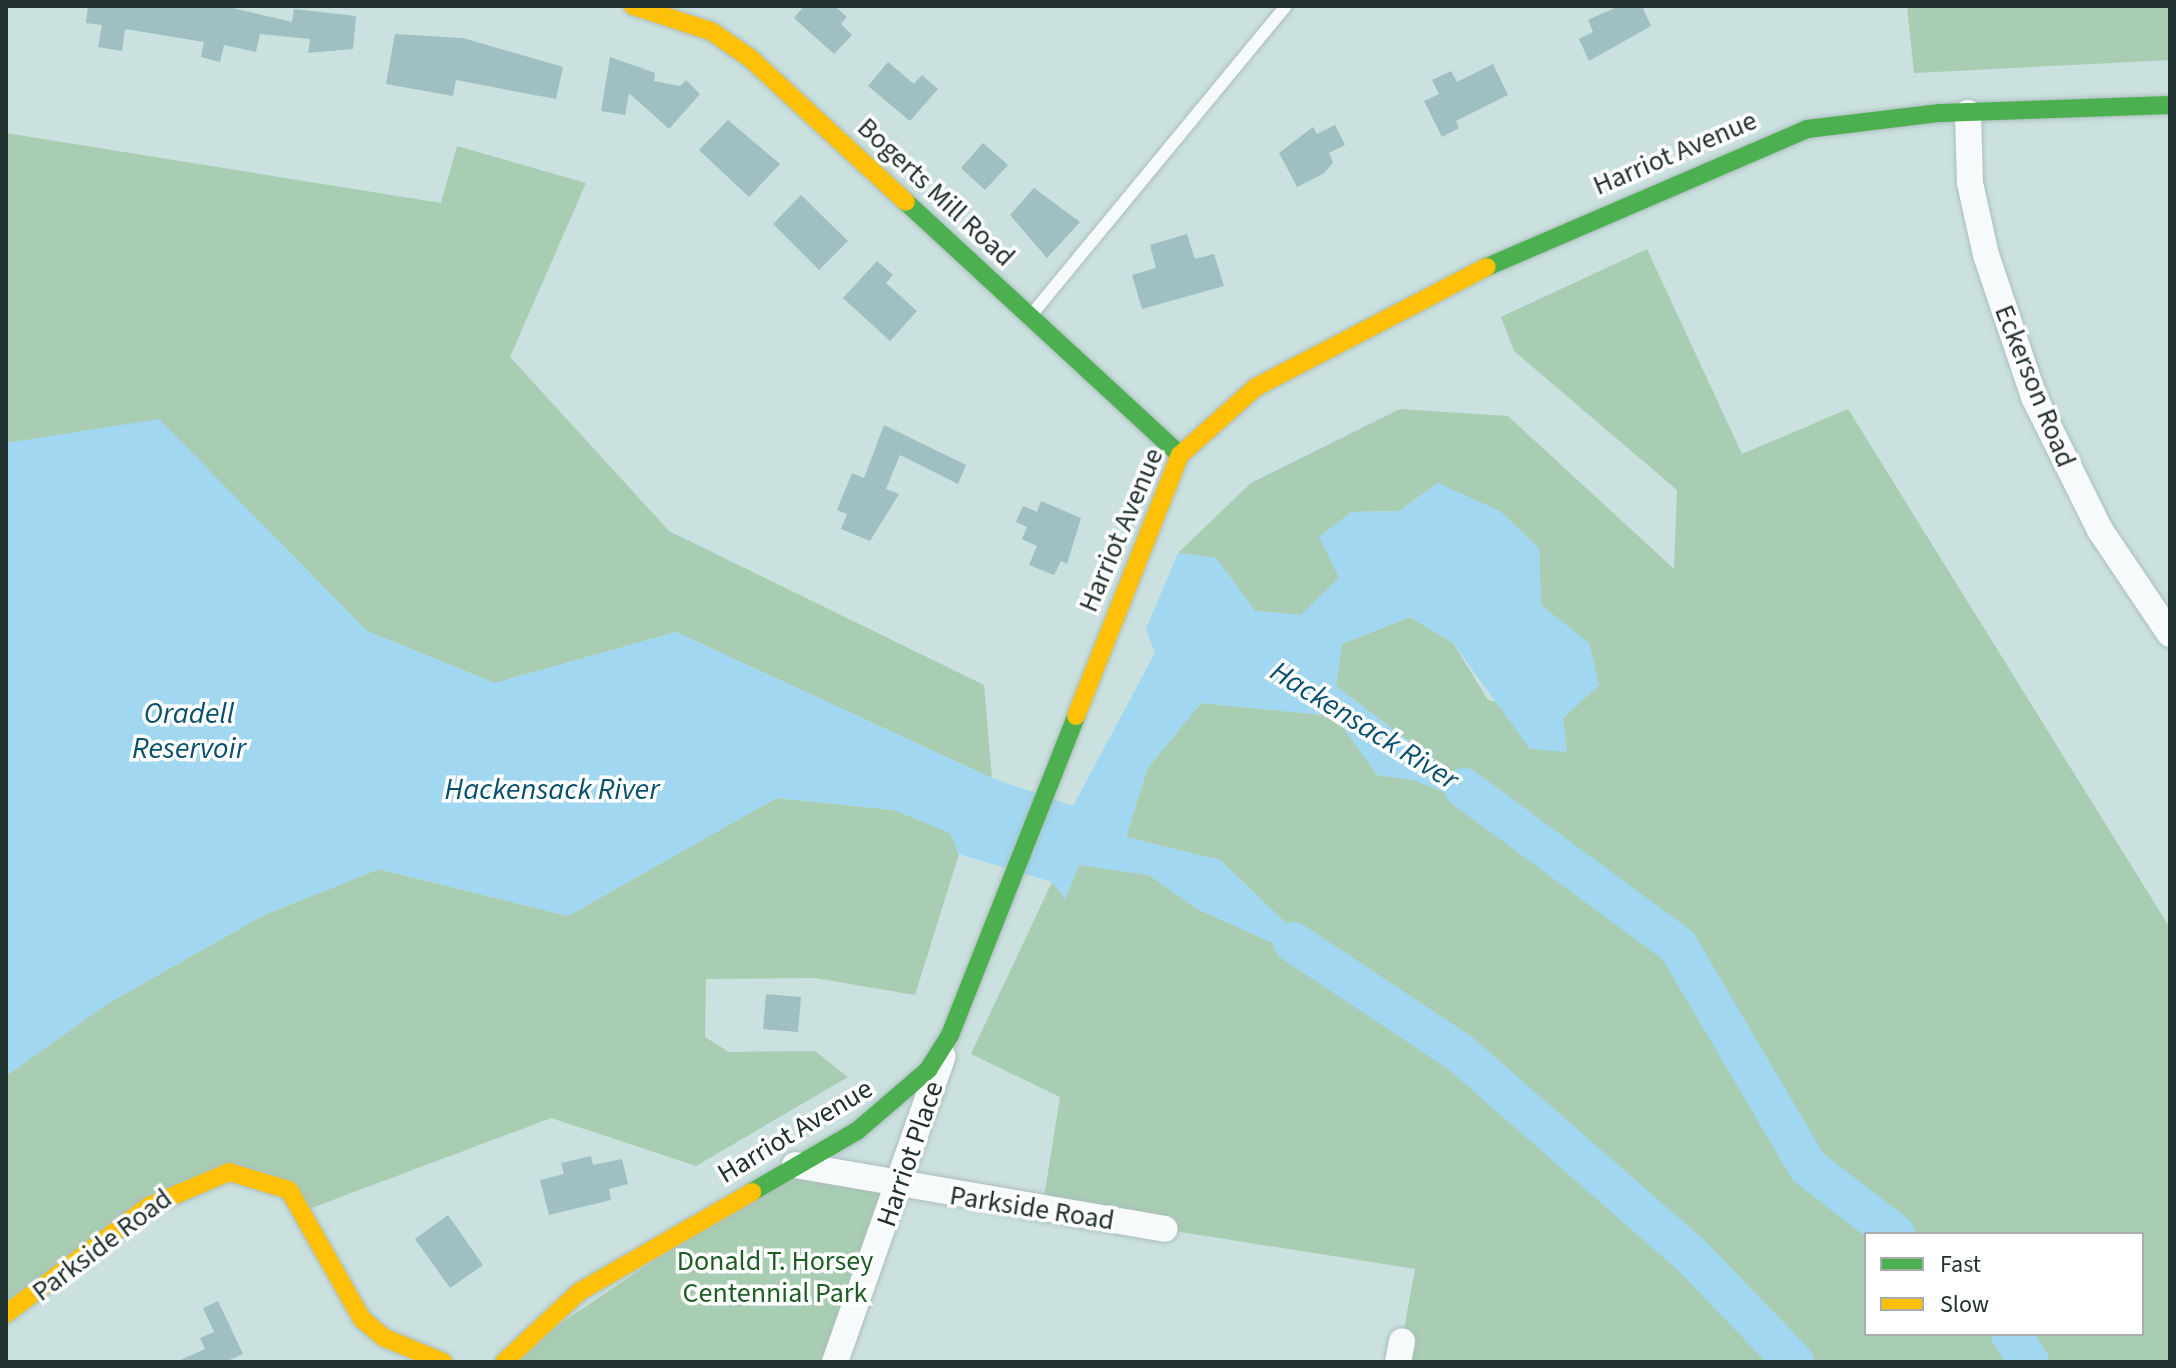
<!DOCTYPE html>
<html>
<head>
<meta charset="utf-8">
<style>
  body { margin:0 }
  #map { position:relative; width:2176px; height:1368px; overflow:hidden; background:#cae1df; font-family:"Source Sans 3",sans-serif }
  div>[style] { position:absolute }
  .green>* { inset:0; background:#a8cdb2 }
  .water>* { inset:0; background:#a1d7f0 }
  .river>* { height:40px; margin:-20px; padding:0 20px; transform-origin:20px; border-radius:20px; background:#a1d7f0 }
  .building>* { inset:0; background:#9fbfc2 }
  .roads { filter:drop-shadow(0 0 2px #abbebc) drop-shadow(0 0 2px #abbebc) }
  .lane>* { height:12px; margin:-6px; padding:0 6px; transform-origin:6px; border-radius:6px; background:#f7fafa }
  .street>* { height:26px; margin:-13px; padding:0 13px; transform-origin:13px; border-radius:13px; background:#f7fafa }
  .fast>* { height:18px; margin:-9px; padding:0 9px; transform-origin:9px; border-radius:9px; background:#4caf50 }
  .slow>* { height:18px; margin:-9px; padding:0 9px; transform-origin:9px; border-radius:9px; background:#ffc107 }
  span { translate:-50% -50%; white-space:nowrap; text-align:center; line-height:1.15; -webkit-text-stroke:7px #fff; paint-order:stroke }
  .street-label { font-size:28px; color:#213230 }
  .park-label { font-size:28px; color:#1d5d26 }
  .water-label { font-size:30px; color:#07516f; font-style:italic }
  .frame { position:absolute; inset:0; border:8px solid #213230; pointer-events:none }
  .legend { position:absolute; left:1864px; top:1232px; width:280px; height:104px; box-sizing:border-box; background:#fff; border:2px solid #a6adac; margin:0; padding:10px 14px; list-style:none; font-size:24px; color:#213230 }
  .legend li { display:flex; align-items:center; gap:16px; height:40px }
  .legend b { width:40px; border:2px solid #a6adac }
</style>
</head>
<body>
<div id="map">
  <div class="green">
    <i style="clip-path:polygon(1907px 6px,2170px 6px,2170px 60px,1914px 73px)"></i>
    <i style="clip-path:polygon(6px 133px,441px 203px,457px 146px,586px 183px,510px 357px,669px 531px,984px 685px,992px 778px,676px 632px,495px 683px,367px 631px,159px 420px,6px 443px)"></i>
    <i style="clip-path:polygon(evenodd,1647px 249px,1742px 454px,1848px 409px,2170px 928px,2170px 1362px,1398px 1362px,1415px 1269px,1042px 1210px,1060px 1097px,971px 1054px,1052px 882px,1065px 899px,1079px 865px,1149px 875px,1197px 909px,1335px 970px,1220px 860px,1126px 837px,1147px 769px,1201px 703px,1335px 716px,1377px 775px,1413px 780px,1507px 816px,1336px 686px,1342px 644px,1410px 617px,1453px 643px,1488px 700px,1563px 718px,1599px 685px,1589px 644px,1541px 605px,1539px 548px,1438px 483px,1399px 511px,1351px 512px,1339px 578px,1301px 615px,1255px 611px,1216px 558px,1178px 553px,1251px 483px,1400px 409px,1508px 416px,1674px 569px,1677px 490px,1514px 351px,1501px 317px,1647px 249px,1866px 1234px,2142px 1234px,2142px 1334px,1866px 1334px,1866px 1234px)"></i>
    <i style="clip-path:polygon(776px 798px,894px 810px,951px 833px,959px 854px,915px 995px,815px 978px,706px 979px,705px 1037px,729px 1052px,815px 1051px,848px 1077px,696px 1166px,551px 1118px,306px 1210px,229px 1172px,6px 1314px,6px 1076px,107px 1004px,262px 916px,379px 869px,568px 916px)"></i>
    <i style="clip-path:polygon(795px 1165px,899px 1186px,835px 1362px,504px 1362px)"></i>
  </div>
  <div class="water">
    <i style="clip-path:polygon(159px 419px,367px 631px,495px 683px,676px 632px,992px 778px,1073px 806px,1155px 653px,1146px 629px,1178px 553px,1216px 558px,1255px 611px,1301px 615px,1339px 578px,1319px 537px,1351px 512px,1399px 511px,1438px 483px,1500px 511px,1539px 548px,1541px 605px,1589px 643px,1599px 685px,1563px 718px,1567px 752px,1530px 749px,1453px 643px,1410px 617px,1342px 644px,1336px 686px,1510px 818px,1413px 780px,1377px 775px,1335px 716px,1201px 703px,1147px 769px,1126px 837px,1220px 860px,1337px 972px,1197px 909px,1149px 875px,1079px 865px,1065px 899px,1052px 882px,959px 854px,950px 833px,894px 810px,777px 798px,568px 916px,379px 869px,262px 916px,107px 1004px,6px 1076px,6px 443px)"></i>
  </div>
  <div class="river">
    <i style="left:1464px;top:788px;width:266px;rotate:36.4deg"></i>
    <i style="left:1678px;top:946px;width:256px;rotate:59.5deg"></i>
    <i style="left:1808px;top:1167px;width:110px;rotate:37.6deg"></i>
    <i style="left:1293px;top:942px;width:201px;rotate:33.6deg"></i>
    <i style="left:1460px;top:1053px;width:305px;rotate:41.2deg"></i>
    <i style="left:1690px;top:1254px;width:150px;rotate:46.1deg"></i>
    <i style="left:2011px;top:1334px;width:33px;rotate:57deg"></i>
  </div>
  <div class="building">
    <i style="clip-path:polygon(88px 6px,224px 6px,292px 22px,294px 9px,356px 16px,353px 49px,308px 53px,310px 39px,260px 34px,256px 52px,224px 45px,220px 62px,201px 57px,204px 42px,125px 29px,122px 51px,98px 47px,102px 25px,86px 23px)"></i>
    <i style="clip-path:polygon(804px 6px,835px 6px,847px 17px,841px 24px,852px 35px,834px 54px,794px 18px)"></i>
    <i style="clip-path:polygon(1619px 6px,1642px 6px,1651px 26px,1589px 61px,1579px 39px,1593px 32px,1588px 20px)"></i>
    <i style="clip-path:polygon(395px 34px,463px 38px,563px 67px,556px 99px,456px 80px,453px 96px,386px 84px)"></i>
    <i style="clip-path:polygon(610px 57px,655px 73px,654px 81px,680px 86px,686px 80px,700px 94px,669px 129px,629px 93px,625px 115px,601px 111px)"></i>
    <i style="clip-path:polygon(888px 62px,914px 84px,922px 75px,938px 89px,910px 121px,868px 86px)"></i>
    <i style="clip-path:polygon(1493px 64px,1508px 95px,1456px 121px,1459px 128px,1442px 137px,1424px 101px,1439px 94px,1432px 80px,1451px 71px,1457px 82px)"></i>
    <i style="clip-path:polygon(728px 120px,780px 164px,749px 197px,699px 150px)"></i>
    <i style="clip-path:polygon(1335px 125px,1345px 145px,1329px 153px,1333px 163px,1323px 174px,1297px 187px,1279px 153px,1313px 127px,1317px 134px)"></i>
    <i style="clip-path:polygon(983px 143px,1008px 165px,985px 190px,961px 168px)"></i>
    <i style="clip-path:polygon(1034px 188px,1080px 222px,1047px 258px,1010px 215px)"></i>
    <i style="clip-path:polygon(801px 195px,848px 241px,819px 270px,773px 224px)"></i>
    <i style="clip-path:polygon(1187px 234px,1195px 259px,1214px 254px,1224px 286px,1142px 309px,1132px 275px,1156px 268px,1150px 245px)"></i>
    <i style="clip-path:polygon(877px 261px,893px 275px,886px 283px,917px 311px,890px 341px,843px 298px)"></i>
    <i style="clip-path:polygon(884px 425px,966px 465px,958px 484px,900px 455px,886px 489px,899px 494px,870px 541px,841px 529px,847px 514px,837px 510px,852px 473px,864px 478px)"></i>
    <i style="clip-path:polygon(1041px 501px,1081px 518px,1067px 564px,1061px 561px,1054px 575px,1029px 565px,1037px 546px,1022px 539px,1027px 527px,1016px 522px,1023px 506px,1037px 512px)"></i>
    <i style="clip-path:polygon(766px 994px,801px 997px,798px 1032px,763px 1029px)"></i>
    <i style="clip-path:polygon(591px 1156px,593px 1165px,622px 1159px,628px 1184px,609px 1189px,611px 1200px,549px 1215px,540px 1180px,564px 1174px,561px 1163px)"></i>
    <i style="clip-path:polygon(448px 1215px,483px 1265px,450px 1288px,415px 1239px)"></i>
    <i style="clip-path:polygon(218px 1301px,243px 1354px,225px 1362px,176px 1362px,205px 1349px,200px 1338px,214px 1332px,203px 1308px)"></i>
  </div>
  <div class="roads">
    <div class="lane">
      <i style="left:1032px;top:314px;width:399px;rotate:-50.5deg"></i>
    </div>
    <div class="street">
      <i style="left:1968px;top:113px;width:70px;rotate:88.4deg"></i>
      <i style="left:1970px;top:183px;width:74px;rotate:77.5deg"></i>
      <i style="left:1986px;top:255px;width:150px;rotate:71.3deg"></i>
      <i style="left:2034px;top:397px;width:148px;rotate:63.6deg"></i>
      <i style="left:2100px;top:530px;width:125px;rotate:56.1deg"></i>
      <i style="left:795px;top:1165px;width:375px;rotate:9.8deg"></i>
      <i style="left:835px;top:1362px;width:324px;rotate:-70.6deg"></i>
      <i style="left:1398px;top:1362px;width:21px;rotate:-79deg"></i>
    </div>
    <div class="fast">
      <i style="left:906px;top:202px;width:373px;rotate:42.7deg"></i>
      <i style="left:1487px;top:267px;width:348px;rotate:-23.3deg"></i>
      <i style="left:1807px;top:129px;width:134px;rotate:-6.9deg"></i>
      <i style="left:1940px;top:113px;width:230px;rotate:-2deg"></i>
      <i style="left:752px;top:1192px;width:121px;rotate:-30.2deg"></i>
      <i style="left:857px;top:1131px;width:94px;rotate:-40.7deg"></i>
      <i style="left:928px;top:1070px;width:41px;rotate:-57.8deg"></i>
      <i style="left:950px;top:1035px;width:343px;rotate:-68.4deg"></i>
    </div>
    <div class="slow">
      <i style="left:633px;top:6px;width:82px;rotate:17.8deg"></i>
      <i style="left:711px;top:31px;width:47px;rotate:34.7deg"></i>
      <i style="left:750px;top:58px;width:212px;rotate:42.7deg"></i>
      <i style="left:1076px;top:716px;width:281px;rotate:-68.3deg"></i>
      <i style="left:1180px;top:455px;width:102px;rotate:-41.8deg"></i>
      <i style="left:1256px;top:387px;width:260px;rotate:-27.5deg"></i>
      <i style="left:6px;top:1314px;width:179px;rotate:-37.1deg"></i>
      <i style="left:149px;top:1206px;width:87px;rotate:-23deg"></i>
      <i style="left:229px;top:1172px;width:63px;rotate:16.7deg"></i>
      <i style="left:289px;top:1190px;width:148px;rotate:60.5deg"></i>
      <i style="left:362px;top:1319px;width:30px;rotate:40deg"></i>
      <i style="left:385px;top:1338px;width:63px;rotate:22.5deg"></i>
      <i style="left:504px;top:1362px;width:103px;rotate:-43deg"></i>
      <i style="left:579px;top:1292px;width:200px;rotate:-30deg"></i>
    </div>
  </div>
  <div class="street-label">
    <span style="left:1675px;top:153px;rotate:-23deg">Harriot Avenue</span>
    <span style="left:936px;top:192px;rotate:43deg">Bogerts Mill Road</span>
    <span style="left:2035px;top:386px;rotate:68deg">Eckerson Road</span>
    <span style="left:1121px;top:530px;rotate:-67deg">Harriot Avenue</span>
    <span style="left:795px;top:1131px;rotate:-31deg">Harriot Avenue</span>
    <span style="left:910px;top:1154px;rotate:-71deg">Harriot Place</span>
    <span style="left:1032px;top:1208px;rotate:9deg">Parkside Road</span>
    <span style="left:102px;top:1245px;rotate:-37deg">Parkside Road</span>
  </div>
  <div class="park-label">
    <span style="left:775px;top:1277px">Donald T. Horsey<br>Centennial Park</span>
  </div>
  <div class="water-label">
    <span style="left:189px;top:731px">Oradell<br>Reservoir</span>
    <span style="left:1364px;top:726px;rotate:32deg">Hackensack River</span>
    <span style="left:552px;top:790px">Hackensack River</span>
  </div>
  <div class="frame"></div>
  <ul class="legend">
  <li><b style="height:10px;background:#4caf50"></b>Fast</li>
  <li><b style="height:10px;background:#ffc107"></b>Slow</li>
  </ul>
</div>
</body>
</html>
